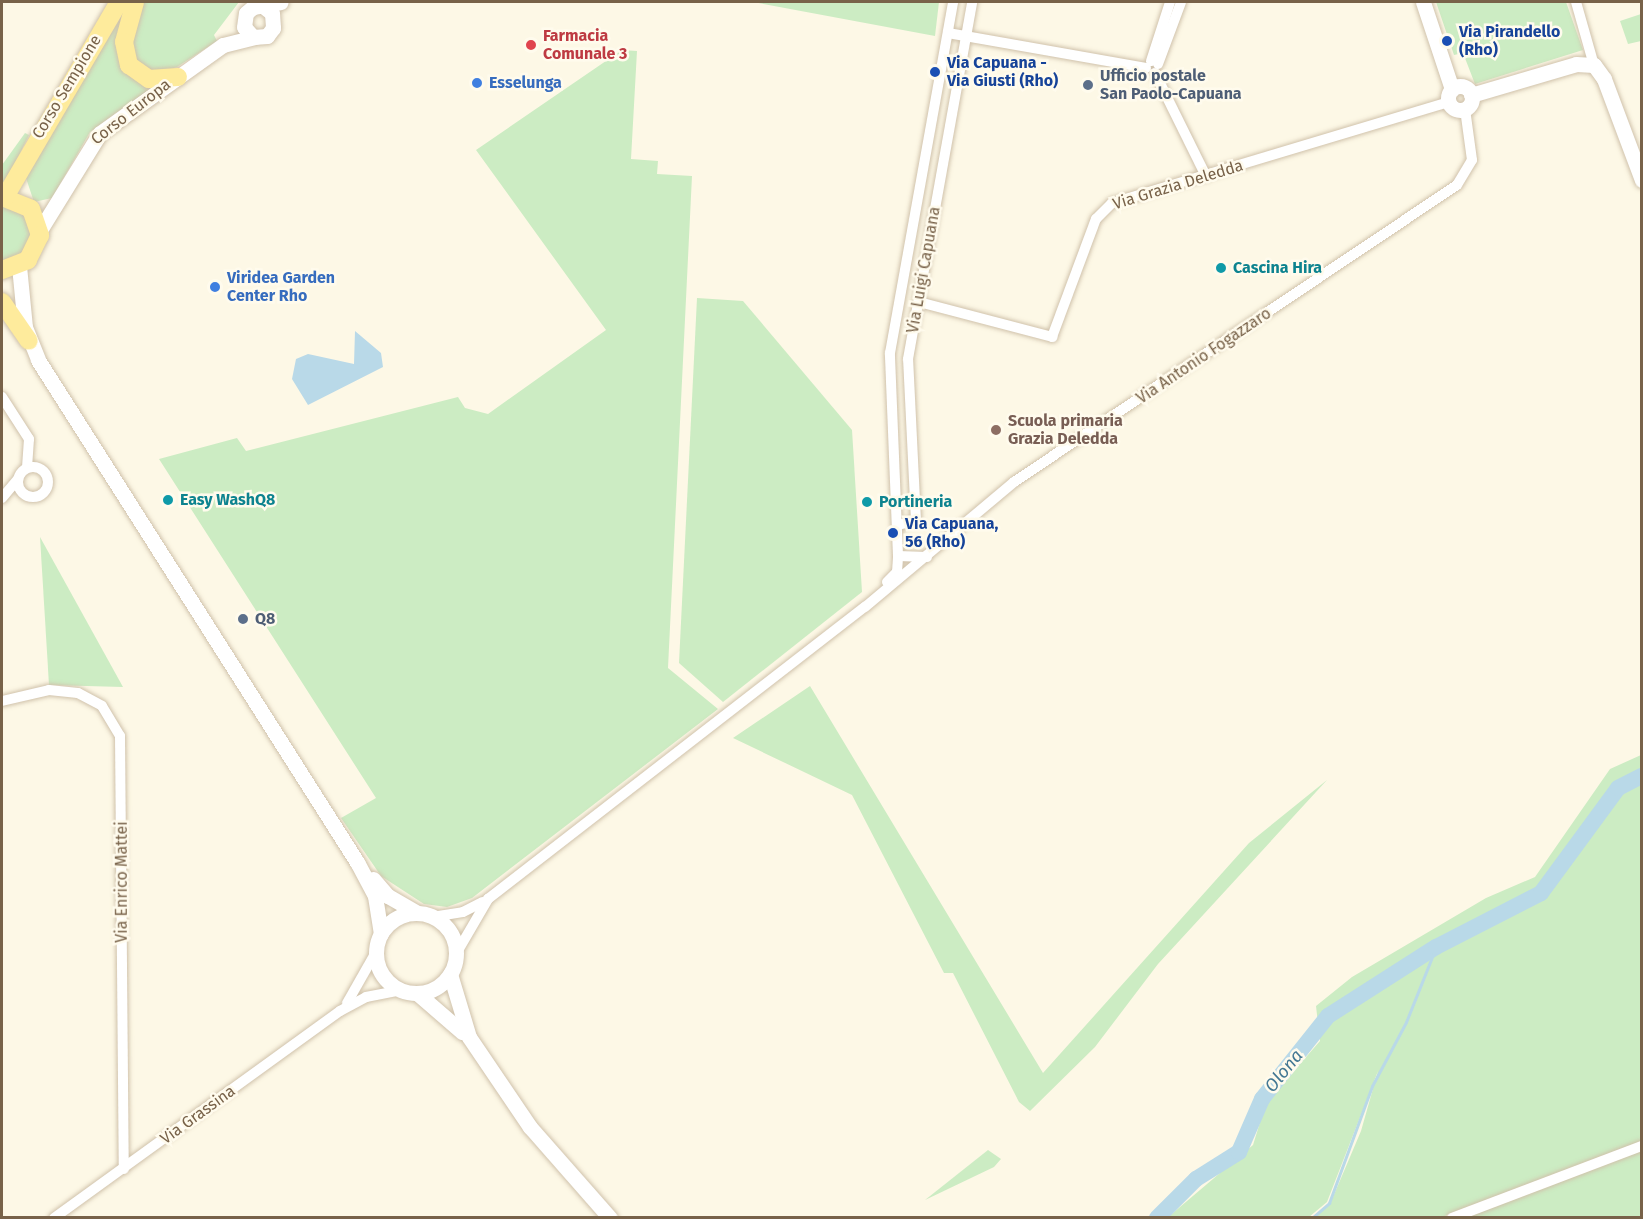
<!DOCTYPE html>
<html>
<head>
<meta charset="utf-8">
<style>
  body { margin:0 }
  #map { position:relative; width:1643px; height:1219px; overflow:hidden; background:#fdf8e6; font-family:"Fira Sans",sans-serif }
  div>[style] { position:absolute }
  .green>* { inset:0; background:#ccecc3 }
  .water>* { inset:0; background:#b9d9e8 }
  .stream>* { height:3px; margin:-1.5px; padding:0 1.5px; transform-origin:1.5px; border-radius:1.5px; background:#b9d9e8 }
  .river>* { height:16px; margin:-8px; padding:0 8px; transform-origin:8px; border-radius:8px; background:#b9d9e8 }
  .roads { filter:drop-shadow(0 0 2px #d0c2ab) drop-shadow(0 0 2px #d0c2ab) }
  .street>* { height:10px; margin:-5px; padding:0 5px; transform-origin:5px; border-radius:5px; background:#fff }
  .street>.ring { margin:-5px; padding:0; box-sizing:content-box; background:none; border:10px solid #fff; border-radius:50% }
  .secondary>* { height:15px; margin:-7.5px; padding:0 7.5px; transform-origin:7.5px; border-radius:7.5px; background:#fff }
  .secondary>.ring { margin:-7.5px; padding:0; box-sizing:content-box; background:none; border:15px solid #fff; border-radius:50% }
  .primary>* { height:18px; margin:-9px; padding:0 9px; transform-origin:9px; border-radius:9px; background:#feeb9c }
  .dots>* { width:16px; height:16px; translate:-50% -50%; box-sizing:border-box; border:3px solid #fffbed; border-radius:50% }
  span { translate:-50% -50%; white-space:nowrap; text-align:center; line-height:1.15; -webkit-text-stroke:5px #fffbed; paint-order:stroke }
  .transit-label { font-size:16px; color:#164399; font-weight:700 }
  .left { translate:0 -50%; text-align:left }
  .health-label { font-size:16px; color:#be3a42; font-weight:700 }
  .service-label { font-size:16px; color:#4e5e75; font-weight:700 }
  .shop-label { font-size:16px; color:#366cbe; font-weight:700 }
  .street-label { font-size:16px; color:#786249 }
  .culture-label { font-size:16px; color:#0d838f; font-weight:700 }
  .education-label { font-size:16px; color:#785e54; font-weight:700 }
  .water-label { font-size:18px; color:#447894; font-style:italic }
  .frame { position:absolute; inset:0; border:3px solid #786249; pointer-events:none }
</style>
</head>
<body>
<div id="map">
  <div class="green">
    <i style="clip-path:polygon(129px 2px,120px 45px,158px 83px,90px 132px,52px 198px,34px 202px,25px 175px)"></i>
    <i style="clip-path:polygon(141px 2px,239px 2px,214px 35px,217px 41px,177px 67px,154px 74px,135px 64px,128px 36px)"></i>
    <i style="clip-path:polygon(753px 2px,939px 2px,935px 36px)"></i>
    <i style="clip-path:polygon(1436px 2px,1566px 2px,1583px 50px,1475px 84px,1463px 53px,1454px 55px)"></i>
    <i style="clip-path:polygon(1641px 14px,1641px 41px,1628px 44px,1620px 21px)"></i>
    <i style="clip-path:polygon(622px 50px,637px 51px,631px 159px,658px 161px,657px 174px,692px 176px,668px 668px,718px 709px,472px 898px,447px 907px,424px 904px,381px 876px,341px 818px,376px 798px,159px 459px,237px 438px,246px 451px,458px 397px,465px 408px,488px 414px,606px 330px,476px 150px)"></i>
    <i style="clip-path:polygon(25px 133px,29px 135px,2px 189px,2px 165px)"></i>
    <i style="clip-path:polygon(2px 202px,32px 221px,30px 250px,2px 264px)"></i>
    <i style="clip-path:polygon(697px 298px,743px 301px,852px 430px,862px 592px,723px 702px,679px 663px)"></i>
    <i style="clip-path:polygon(40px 537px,123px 687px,49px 685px)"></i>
    <i style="clip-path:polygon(810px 686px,1043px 1073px,1249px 843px,1327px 780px,1158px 964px,1095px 1047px,1030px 1111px,1019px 1102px,953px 973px,944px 973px,852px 795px,733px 738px)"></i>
    <i style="clip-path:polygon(1641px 755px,1641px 772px,1617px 781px,1554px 877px,1533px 894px,1481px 918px,1475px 928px,1545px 897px,1620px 796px,1641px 782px,1641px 1142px,1442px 1217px,1314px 1217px,1330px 1204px,1361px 1131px,1378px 1071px,1327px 1202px,1309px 1217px,1167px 1218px,1253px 1145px,1266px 1103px,1320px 1041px,1316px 1006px,1352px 977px,1486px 898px,1535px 877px,1610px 769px)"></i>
    <i style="clip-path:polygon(1641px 1149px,1641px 1217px,1462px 1218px)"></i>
    <i style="clip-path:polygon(988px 1150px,1001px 1159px,994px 1167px,925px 1200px)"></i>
  </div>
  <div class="water">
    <i style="clip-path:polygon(355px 331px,381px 353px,383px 367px,308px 405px,292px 379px,296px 359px,308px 354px,354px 364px)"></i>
  </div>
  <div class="stream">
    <i style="left:1312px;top:1218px;width:23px;rotate:-41deg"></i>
    <i style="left:1329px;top:1203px;width:125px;rotate:-69.8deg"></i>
    <i style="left:1372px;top:1086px;width:72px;rotate:-62deg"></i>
    <i style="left:1406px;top:1022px;width:81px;rotate:-68.2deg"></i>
  </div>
  <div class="river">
    <i style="left:1157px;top:1218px;width:55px;rotate:-45deg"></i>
    <i style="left:1196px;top:1179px;width:51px;rotate:-32.1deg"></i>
    <i style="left:1239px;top:1152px;width:58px;rotate:-66.5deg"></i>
    <i style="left:1262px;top:1099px;width:106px;rotate:-51.5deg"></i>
    <i style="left:1328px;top:1016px;width:128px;rotate:-32.6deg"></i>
    <i style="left:1436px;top:947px;width:118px;rotate:-27.2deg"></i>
    <i style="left:1541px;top:893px;width:130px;rotate:-53.7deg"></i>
    <i style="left:1618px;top:788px;width:27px;rotate:-27deg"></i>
  </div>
  <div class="roads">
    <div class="street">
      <i style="left:1576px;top:2px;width:66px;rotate:74.1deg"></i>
      <i style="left:948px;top:33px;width:201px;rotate:10deg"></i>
      <i style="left:1151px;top:61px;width:62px;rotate:-72.1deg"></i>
      <i style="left:1158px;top:64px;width:66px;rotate:-69.6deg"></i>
      <i style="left:1155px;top:73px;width:115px;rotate:63.7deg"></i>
      <i style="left:919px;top:302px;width:138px;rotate:14.7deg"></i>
      <i style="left:1052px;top:337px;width:126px;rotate:-69.6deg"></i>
      <i style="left:1096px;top:219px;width:23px;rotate:-45deg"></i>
      <i style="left:1112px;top:203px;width:351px;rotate:-16.7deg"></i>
      <i style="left:2px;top:397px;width:50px;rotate:57.3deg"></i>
      <i style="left:29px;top:439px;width:29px;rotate:94deg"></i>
      <i class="ring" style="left:18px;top:467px;width:20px;height:20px"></i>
      <i style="left:2px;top:498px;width:25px;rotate:-50deg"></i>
      <i style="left:898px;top:525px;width:18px;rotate:-13deg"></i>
      <i style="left:916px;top:521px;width:162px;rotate:-92.8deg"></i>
      <i style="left:908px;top:359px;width:363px;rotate:-79.8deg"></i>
      <i style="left:898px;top:556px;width:29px;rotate:2deg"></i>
      <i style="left:887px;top:582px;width:14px;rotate:-45deg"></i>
      <i style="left:897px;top:572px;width:16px;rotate:-86deg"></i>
      <i style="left:898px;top:556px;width:203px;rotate:-92.3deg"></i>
      <i style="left:890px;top:353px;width:357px;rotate:-79.8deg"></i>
      <i style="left:2px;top:701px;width:48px;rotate:-13.2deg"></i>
      <i style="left:49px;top:690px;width:29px;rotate:6deg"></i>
      <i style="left:78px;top:693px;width:27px;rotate:28deg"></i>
      <i style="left:102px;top:706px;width:35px;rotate:59deg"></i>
      <i style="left:120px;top:736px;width:433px;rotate:89.5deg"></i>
      <i style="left:432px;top:917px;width:31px;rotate:-9deg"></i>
      <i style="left:463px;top:912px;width:22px;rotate:-27deg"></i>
      <i style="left:456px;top:954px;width:64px;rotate:-59.8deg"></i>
      <i style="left:488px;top:899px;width:477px;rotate:-37.8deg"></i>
      <i style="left:865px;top:607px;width:194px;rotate:-40deg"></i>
      <i style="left:1014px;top:482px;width:533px;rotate:-33.84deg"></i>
      <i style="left:1457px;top:185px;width:29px;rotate:-59deg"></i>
      <i style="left:1472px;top:160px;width:51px;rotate:-97.8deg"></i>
      <i style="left:347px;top:1003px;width:59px;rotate:-60.4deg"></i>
      <i style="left:54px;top:1218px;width:353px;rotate:-35.9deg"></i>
      <i style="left:340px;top:1011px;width:30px;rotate:-28deg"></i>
      <i style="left:366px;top:997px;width:36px;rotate:-11deg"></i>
      <i style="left:1452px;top:1218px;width:203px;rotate:-20.8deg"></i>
    </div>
    <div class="secondary">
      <i style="left:1423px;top:2px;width:92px;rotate:71.6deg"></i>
      <i style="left:263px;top:6px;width:11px;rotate:38deg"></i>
      <i style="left:272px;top:13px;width:15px;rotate:86deg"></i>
      <i style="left:273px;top:28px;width:10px;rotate:127deg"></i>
      <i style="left:267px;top:36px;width:14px;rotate:176deg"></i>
      <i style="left:253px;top:37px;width:13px;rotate:-132deg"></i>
      <i style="left:244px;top:27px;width:14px;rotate:-82deg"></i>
      <i style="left:246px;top:13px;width:9px;rotate:-41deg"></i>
      <i style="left:253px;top:7px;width:28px;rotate:-10deg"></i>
      <i class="ring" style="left:1448px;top:86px;width:9px;height:9px"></i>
      <i style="left:1471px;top:95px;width:109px;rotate:-16.4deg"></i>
      <i style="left:1576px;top:64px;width:18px;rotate:3deg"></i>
      <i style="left:1594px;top:65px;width:17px;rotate:54deg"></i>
      <i style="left:1604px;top:79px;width:108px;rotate:69.4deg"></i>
      <i style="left:40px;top:230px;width:114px;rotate:-58.3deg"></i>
      <i style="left:100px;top:133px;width:151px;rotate:-35.6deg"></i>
      <i style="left:223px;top:45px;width:33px;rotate:-14deg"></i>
      <i style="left:19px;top:266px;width:61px;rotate:84.4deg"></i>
      <i style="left:25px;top:327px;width:35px;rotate:68deg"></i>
      <i style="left:38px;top:360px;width:595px;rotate:57.57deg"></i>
      <i style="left:357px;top:862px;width:38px;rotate:62deg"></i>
      <i style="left:375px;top:896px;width:38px;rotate:81deg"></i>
      <i style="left:373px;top:879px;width:23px;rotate:49deg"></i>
      <i style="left:388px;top:896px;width:34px;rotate:30deg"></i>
      <i class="ring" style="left:376px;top:913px;width:65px;height:65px"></i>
      <i style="left:450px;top:974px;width:66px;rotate:73.2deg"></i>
      <i style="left:469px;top:1037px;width:109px;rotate:55.9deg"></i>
      <i style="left:530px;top:1127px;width:121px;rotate:48.7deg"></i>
      <i style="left:417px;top:993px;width:60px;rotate:40.9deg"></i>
    </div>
    <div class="primary">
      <i style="left:135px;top:2px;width:41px;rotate:105.4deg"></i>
      <i style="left:124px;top:42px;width:24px;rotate:78deg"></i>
      <i style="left:129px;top:65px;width:24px;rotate:35deg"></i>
      <i style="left:149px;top:79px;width:29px;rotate:-4deg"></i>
      <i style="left:2px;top:197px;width:31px;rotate:22deg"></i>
      <i style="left:31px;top:209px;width:28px;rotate:71deg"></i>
      <i style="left:40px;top:235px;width:28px;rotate:116deg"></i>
      <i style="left:28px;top:260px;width:28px;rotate:159deg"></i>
      <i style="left:5px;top:197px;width:226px;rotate:-59.7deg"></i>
      <i style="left:2px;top:302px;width:47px;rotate:55.3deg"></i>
    </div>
  </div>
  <div class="dots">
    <i style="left:1447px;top:41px;background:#1a4fb4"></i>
    <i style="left:531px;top:45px;background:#e0444e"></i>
    <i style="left:935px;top:72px;background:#1a4fb4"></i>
    <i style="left:477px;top:83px;background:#3f7fe0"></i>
    <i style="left:1088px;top:85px;background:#5c6f8a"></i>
    <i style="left:1221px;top:268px;background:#0f9aa8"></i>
    <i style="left:215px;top:287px;background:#3f7fe0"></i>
    <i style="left:996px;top:430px;background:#8d6e63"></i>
    <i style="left:168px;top:500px;background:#0f9aa8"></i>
    <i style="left:867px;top:502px;background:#0f9aa8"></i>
    <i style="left:893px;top:533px;background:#1a4fb4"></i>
    <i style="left:243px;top:619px;background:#5c6f8a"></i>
  </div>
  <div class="transit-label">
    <span class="left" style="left:1459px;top:41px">Via Pirandello<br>(Rho)</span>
    <span class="left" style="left:947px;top:72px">Via Capuana -<br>Via Giusti (Rho)</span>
    <span class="left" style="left:905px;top:533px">Via Capuana,<br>56 (Rho)</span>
  </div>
  <div class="health-label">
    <span class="left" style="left:543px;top:45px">Farmacia<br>Comunale 3</span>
  </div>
  <div class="service-label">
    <span class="left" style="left:1100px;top:85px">Ufficio postale<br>San Paolo-Capuana</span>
    <span class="left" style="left:255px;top:619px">Q8</span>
  </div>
  <div class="shop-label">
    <span class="left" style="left:489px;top:83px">Esselunga</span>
    <span class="left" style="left:227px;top:287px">Viridea Garden<br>Center Rho</span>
  </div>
  <div class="street-label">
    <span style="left:67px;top:87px;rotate:-59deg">Corso Sempione</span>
    <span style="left:131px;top:112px;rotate:-38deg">Corso Europa</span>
    <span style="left:1178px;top:185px;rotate:-17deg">Via Grazia Deledda</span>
    <span style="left:924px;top:270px;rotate:-80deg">Via Luigi Capuana</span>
    <span style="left:1204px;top:356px;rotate:-34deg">Via Antonio Fogazzaro</span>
    <span style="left:122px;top:882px;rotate:-90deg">Via Enrico Mattei</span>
    <span style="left:198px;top:1115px;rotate:-36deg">Via Grassina</span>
  </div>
  <div class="culture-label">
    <span class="left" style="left:1233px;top:268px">Cascina Hira</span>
    <span class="left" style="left:180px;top:500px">Easy WashQ8</span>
    <span class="left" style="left:879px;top:502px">Portineria</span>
  </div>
  <div class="education-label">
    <span class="left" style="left:1008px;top:430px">Scuola primaria<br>Grazia Deledda</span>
  </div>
  <div class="water-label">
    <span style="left:1284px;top:1071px;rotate:-51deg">Olona</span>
  </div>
  <div class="frame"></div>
</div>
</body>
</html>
